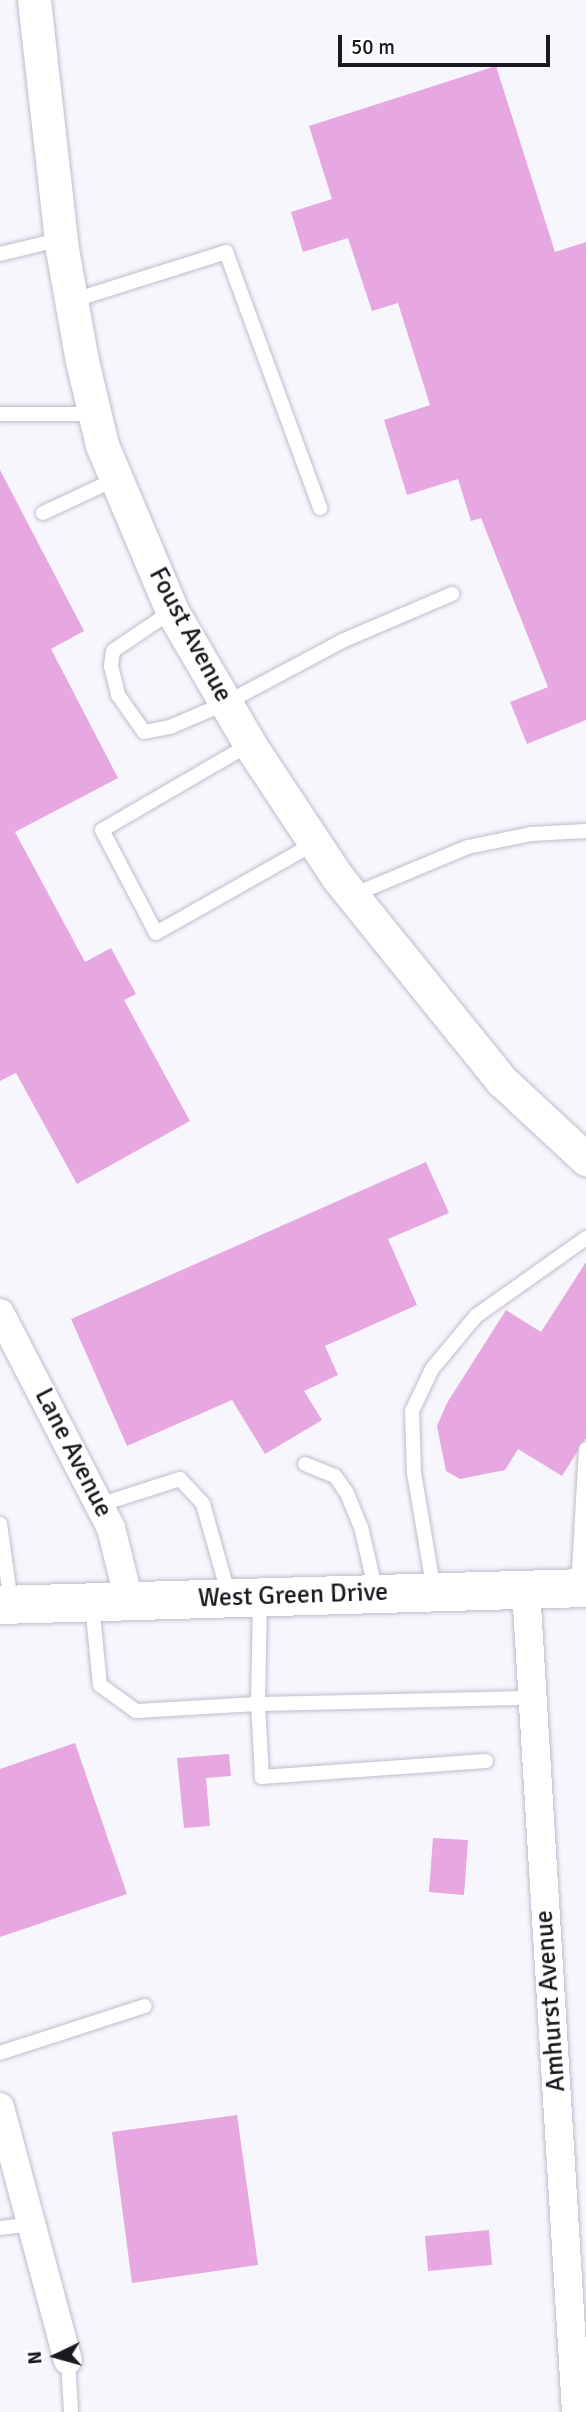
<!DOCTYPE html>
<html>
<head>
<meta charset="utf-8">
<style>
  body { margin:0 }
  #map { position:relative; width:586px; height:2412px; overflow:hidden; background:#f8f6fd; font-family:Signika,sans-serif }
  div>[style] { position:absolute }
  .building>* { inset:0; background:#e7a7e0 }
  .roads { filter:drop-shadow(0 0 2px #c0bccc) drop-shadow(0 0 2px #c0bccc) }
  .service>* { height:14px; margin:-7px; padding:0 7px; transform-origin:7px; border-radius:7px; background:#fff }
  .minor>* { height:28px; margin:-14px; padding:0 14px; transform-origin:14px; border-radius:14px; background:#fff }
  .tertiary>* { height:33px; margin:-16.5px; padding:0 16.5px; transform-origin:16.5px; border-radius:16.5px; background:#fff }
  .secondary>* { height:38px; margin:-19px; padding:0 19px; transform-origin:19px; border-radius:19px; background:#fff }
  span { translate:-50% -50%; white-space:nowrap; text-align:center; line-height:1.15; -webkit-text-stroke:5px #fff; paint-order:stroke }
  .street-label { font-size:26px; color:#1b191f }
  .north { position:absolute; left:21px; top:2321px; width:70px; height:70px; -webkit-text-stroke:5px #fff; paint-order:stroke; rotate:265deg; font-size:19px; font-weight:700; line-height:28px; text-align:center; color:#1b191f }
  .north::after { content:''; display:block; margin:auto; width:24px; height:32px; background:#1b191f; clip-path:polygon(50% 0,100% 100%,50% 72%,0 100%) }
  .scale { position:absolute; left:338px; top:35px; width:212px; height:32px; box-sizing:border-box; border:4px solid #1b191f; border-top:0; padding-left:9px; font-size:21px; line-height:24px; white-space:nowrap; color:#1b191f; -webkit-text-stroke:5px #fff; paint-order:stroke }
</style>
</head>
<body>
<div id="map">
  <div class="building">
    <i style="clip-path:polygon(496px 66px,555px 252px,586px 242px,586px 720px,527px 744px,510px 702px,548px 687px,481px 518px,471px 521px,458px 479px,407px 495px,384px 420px,430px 405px,398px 303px,372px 311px,348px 238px,303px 252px,291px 212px,332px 199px,309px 126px)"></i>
    <i style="clip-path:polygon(0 470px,84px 631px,51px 649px,118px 778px,15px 832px,85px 962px,111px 948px,136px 994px,124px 1000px,190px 1121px,77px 1184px,16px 1073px,0 1081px)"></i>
    <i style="clip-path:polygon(426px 1162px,449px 1213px,388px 1239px,417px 1305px,325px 1346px,338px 1375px,304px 1391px,322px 1420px,265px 1454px,232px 1400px,127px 1446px,71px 1319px)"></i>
    <i style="clip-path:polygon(586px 1262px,586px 1438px,562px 1476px,518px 1449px,505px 1470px,460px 1479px,446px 1471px,437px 1426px,447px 1403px,506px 1310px,541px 1332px)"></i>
    <i style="clip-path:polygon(75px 1743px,127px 1894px,0 1937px,0 1769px)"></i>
    <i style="clip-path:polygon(229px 1754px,231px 1776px,206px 1778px,210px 1826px,184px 1828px,177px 1758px)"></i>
    <i style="clip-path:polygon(433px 1838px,468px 1840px,464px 1895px,429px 1892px)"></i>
    <i style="clip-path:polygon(237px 2115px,258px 2265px,132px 2283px,112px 2132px)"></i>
    <i style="clip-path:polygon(489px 2230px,492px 2265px,428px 2271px,425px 2236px)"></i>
  </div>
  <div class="roads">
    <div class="service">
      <i style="left:0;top:254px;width:64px;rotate:-13.6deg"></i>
      <i style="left:71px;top:301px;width:163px;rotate:-17.5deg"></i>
      <i style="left:226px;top:252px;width:273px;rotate:69.8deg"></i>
      <i style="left:0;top:414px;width:95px"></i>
      <i style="left:43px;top:513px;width:81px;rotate:-25deg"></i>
      <i style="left:172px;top:611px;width:71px;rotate:145.9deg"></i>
      <i style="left:113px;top:651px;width:15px;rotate:98deg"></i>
      <i style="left:111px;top:666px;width:30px;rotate:76deg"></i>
      <i style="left:118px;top:695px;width:45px;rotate:54.9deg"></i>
      <i style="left:144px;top:732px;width:26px;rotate:-11deg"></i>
      <i style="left:170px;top:727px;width:61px;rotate:-23.2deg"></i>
      <i style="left:226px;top:703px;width:132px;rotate:-28.1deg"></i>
      <i style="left:342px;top:641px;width:120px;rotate:-23.1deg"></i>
      <i style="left:250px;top:744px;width:171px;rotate:149.8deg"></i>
      <i style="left:102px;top:830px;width:116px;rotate:62.3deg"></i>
      <i style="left:156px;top:933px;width:183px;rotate:-29.5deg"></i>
      <i style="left:353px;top:895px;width:125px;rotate:-22.7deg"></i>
      <i style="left:468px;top:847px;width:64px;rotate:-11.7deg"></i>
      <i style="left:531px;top:834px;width:55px;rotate:-3.1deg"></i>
      <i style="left:305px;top:1464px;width:32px;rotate:22deg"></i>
      <i style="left:335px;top:1476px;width:21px;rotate:55deg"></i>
      <i style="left:347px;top:1493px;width:37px;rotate:68deg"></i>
      <i style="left:361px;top:1527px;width:67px;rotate:77deg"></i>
      <i style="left:99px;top:1505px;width:85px;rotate:-17.8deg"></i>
      <i style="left:180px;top:1479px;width:34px;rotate:47deg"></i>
      <i style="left:203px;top:1504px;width:96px;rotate:74.2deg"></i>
      <i style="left:0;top:1524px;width:79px;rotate:82deg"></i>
      <i style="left:578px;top:1587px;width:138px;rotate:-86.7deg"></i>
      <i style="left:434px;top:1591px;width:120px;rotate:-99.6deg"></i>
      <i style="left:414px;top:1473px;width:62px;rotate:-91.8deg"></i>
      <i style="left:412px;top:1411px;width:47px;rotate:-64.5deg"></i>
      <i style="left:432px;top:1369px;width:69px;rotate:-50.3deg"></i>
      <i style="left:476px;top:1316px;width:135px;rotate:-35.3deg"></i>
      <i style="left:92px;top:1604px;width:81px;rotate:84.4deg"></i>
      <i style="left:100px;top:1685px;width:44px;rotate:35.8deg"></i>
      <i style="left:136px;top:1711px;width:122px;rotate:-3.3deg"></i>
      <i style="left:258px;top:1704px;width:106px;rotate:-88.9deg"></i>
      <i style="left:486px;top:1761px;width:225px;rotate:175.9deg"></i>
      <i style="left:262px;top:1777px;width:73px;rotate:-93.1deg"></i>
      <i style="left:258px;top:1704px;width:274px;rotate:-1.3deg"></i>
      <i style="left:0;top:2053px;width:152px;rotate:-18deg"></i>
      <i style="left:0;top:2228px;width:31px;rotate:-7deg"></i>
      <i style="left:68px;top:2360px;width:52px;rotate:86.7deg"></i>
    </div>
    <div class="minor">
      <i style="left:0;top:1313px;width:242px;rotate:62.7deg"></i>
      <i style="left:111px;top:1528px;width:74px;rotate:76deg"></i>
      <i style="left:526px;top:1589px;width:825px;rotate:86.52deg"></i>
      <i style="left:0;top:2107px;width:262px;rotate:75deg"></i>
    </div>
    <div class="tertiary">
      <i style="left:34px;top:0;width:251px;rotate:83.6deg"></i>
      <i style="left:62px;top:249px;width:114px;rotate:79.9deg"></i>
      <i style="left:82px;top:361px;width:86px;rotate:76.6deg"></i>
      <i style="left:102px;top:445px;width:180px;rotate:67.1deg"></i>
      <i style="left:172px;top:611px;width:159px;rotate:59.7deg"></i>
      <i style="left:252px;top:748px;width:156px;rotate:56.5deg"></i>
      <i style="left:338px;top:878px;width:261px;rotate:51.1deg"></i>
      <i style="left:502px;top:1081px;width:115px;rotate:42.9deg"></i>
    </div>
    <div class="secondary">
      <i style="left:0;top:1605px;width:586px;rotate:-1.66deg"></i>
    </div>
  </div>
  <div class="street-label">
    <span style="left:190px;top:635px;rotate:62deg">Foust Avenue</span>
    <span style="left:73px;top:1453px;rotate:63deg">Lane Avenue</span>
    <span style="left:293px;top:1596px;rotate:-2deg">West Green Drive</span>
    <span style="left:551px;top:2001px;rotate:-94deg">Amhurst Avenue</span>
  </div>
  <div class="north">N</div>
  <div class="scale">50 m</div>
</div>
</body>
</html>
